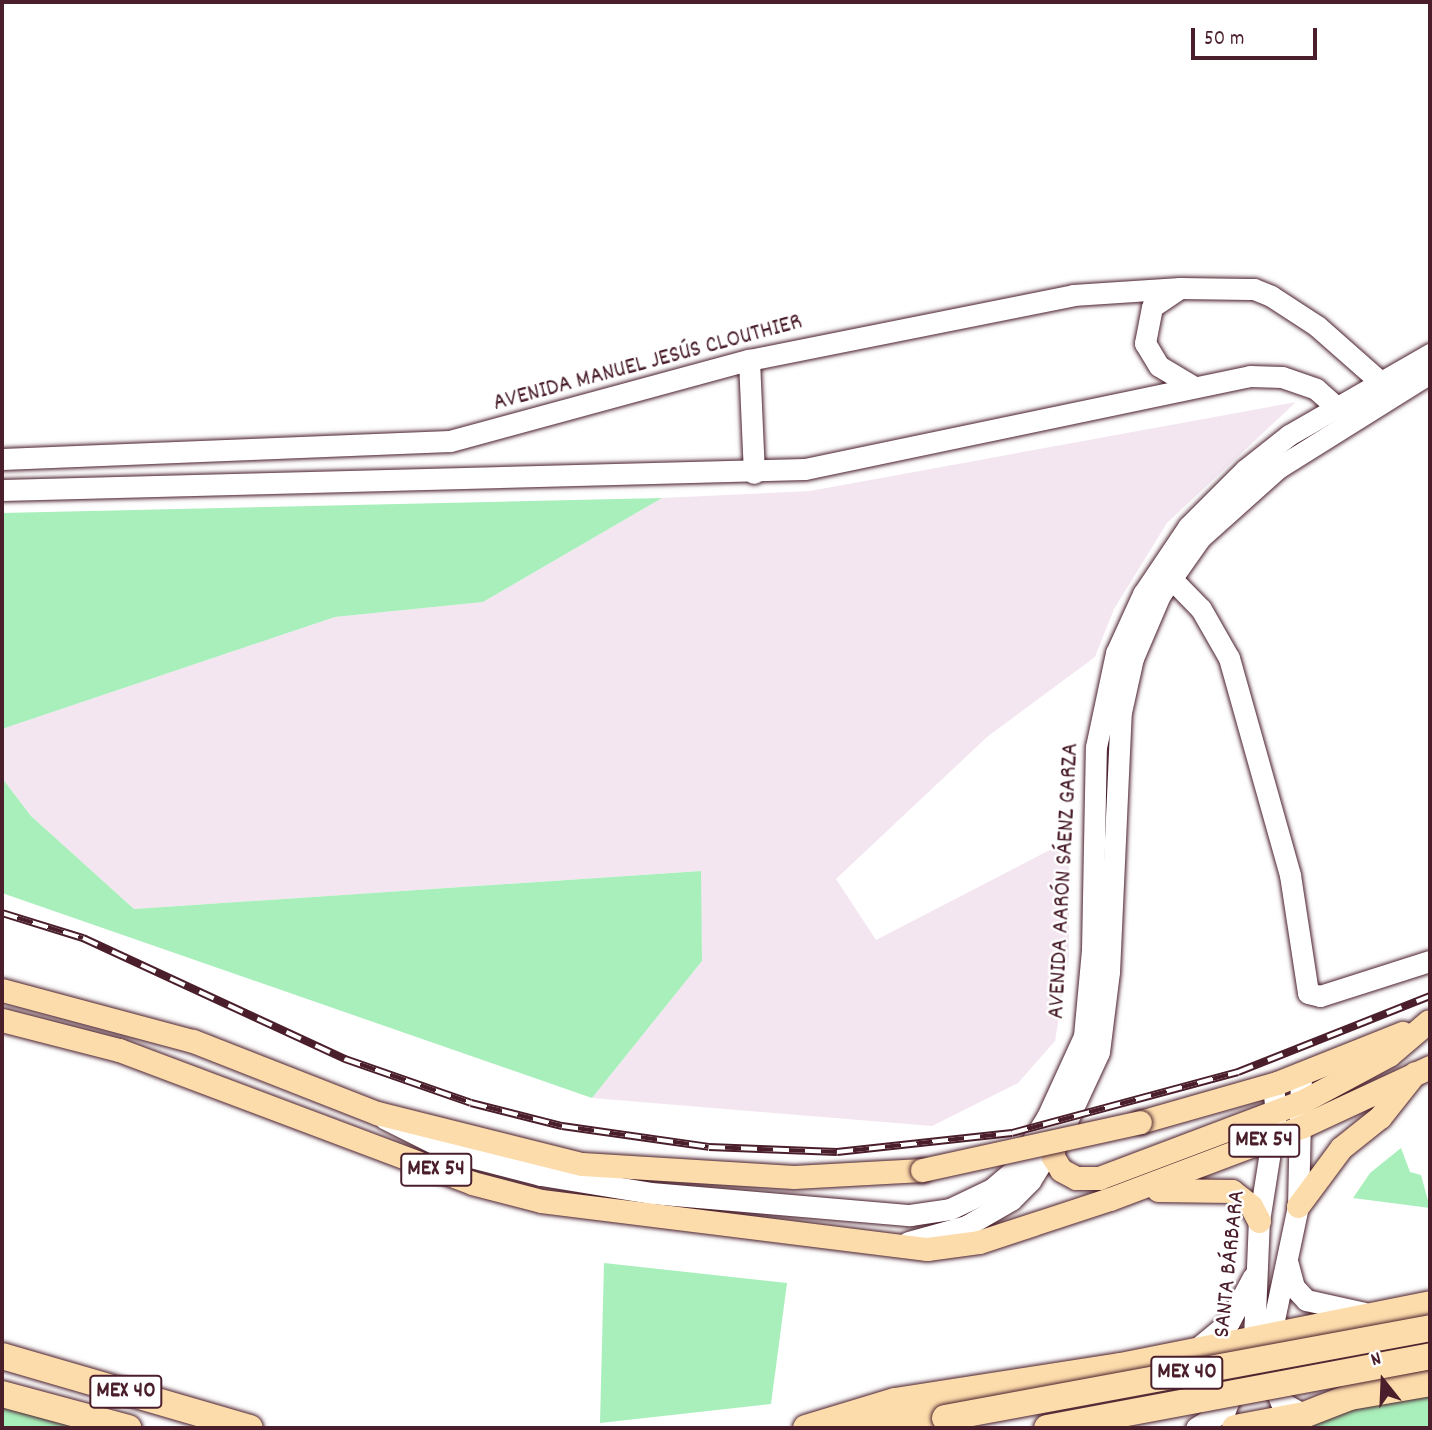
<!DOCTYPE html>
<html>
<head>
<meta charset="utf-8">
<style>
  body { margin:0 }
  #map { position:relative; width:1432px; height:1430px; overflow:hidden; background:#fff; font-family:Dekko,sans-serif }
  div>[style] { position:absolute }
  .built>* { inset:0; background:#f3e6f1 }
  .green>* { inset:0; background:#a9efbb }
  .roads { filter:drop-shadow(0 0 2px #4a1f2b) drop-shadow(0 0 2px #4a1f2b) }
  .secondary>* { height:21px; margin:-10.5px; padding:0 10.5px; transform-origin:10.5px; border-radius:10.5px; background:#fff }
  .primary>* { height:23px; margin:-11.5px; padding:0 11.5px; transform-origin:11.5px; border-radius:11.5px; background:#fddcac }
  .highway>* { height:26px; margin:-13px; padding:0 13px; transform-origin:13px; border-radius:13px; background:#fddcac }
  .rail>* { height:8px; margin-top:-4px; transform-origin:0; background:repeating-linear-gradient(90deg,#fff 0 16px,#4a1f2b 0 32px); box-sizing:border-box; border-block:2px solid #4a1f2b }
  .bridges { filter:drop-shadow(0 0 2px #4a1f2b) drop-shadow(0 0 2px #4a1f2b) }
  .primary-bridge>* { height:23px; margin:-11.5px; padding:0 11.5px; transform-origin:11.5px; border-radius:11.5px; background:#fddcac }
  .highway-bridge>* { height:26px; margin:-13px; padding:0 13px; transform-origin:13px; border-radius:13px; background:#fddcac }
  span { translate:-50% -50%; white-space:nowrap; text-align:center; line-height:1.15; -webkit-text-stroke:5px #fff; paint-order:stroke }
  .shield-label span { padding:2px 5px; background:#fff; border:2px solid; border-radius:5px; -webkit-text-stroke-width:0 }
  .shield-label { font-size:23px; color:#4a1f2b; font-weight:700 }
  .street-label { font-size:24px; color:#4a1f2b }
  .frame { position:absolute; inset:0; border:4px solid #4a1f2b; pointer-events:none }
  .north { position:absolute; left:1348px; top:1346px; width:70px; height:70px; -webkit-text-stroke:5px #fff; paint-order:stroke; rotate:342deg; font-size:19px; font-weight:700; line-height:28px; text-align:center; color:#4a1f2b }
  .north::after { content:''; display:block; margin:auto; width:24px; height:32px; background:#4a1f2b; clip-path:polygon(50% 0,100% 100%,50% 72%,0 100%) }
  .scale { position:absolute; left:1191px; top:28px; width:126px; height:32px; box-sizing:border-box; border:4px solid #4a1f2b; border-top:0; padding-left:9px; font-size:21px; line-height:24px; white-space:nowrap; color:#4a1f2b; -webkit-text-stroke:5px #fff; paint-order:stroke }
</style>
</head>
<body>
<div id="map">
  <div class="built">
    <i style="clip-path:polygon(1296px 402px,1167px 523px,1114px 609px,1095px 657px,987px 737px,836px 879px,876px 940px,1069px 840px,1069px 958px,1055px 1041px,1018px 1083px,932px 1126px,592px 1098px,702px 961px,700px 871px,134px 909px,31px 816px,2px 778px,2px 729px,335px 617px,483px 602px,662px 498px,810px 491px)"></i>
  </div>
  <div class="green">
    <i style="clip-path:polygon(662px 498px,483px 602px,335px 617px,2px 729px,2px 513px)"></i>
    <i style="clip-path:polygon(2px 778px,31px 816px,134px 909px,701px 871px,702px 961px,592px 1098px,2px 893px)"></i>
    <i style="clip-path:polygon(1401px 1148px,1410px 1172px,1421px 1175px,1430px 1208px,1353px 1198px,1370px 1173px)"></i>
    <i style="clip-path:polygon(604px 1263px,787px 1283px,771px 1404px,600px 1423px)"></i>
    <i style="clip-path:polygon(1430px 1382px,1430px 1428px,1194px 1428px)"></i>
    <i style="clip-path:polygon(2px 1395px,111px 1428px,2px 1428px)"></i>
  </div>
  <div class="roads">
    <div class="secondary">
      <i style="left:1177px;top:290px;width:30px;rotate:146deg"></i>
      <i style="left:1152px;top:307px;width:37px;rotate:101deg"></i>
      <i style="left:1145px;top:343px;width:27px;rotate:59deg"></i>
      <i style="left:1159px;top:366px;width:39px;rotate:31deg"></i>
      <i style="left:749px;top:360px;width:113px;rotate:87.5deg"></i>
      <i style="left:2px;top:459px;width:448px;rotate:-2.3deg"></i>
      <i style="left:450px;top:441px;width:310px;rotate:-15.2deg"></i>
      <i style="left:749px;top:360px;width:330px;rotate:-11.3deg"></i>
      <i style="left:1073px;top:295px;width:107px;rotate:-3.7deg"></i>
      <i style="left:1180px;top:288px;width:74px;rotate:0.8deg"></i>
      <i style="left:1254px;top:289px;width:18px;rotate:22deg"></i>
      <i style="left:1271px;top:296px;width:55px;rotate:33.1deg"></i>
      <i style="left:1317px;top:326px;width:103px;rotate:41.4deg"></i>
      <i style="left:2px;top:490px;width:803px;rotate:-1.5deg"></i>
      <i style="left:805px;top:469px;width:455px;rotate:-11.8deg"></i>
      <i style="left:1250px;top:376px;width:32px;rotate:2deg"></i>
      <i style="left:1282px;top:377px;width:36px;rotate:19deg"></i>
      <i style="left:1316px;top:389px;width:45px;rotate:41.4deg"></i>
      <i style="left:1161px;top:568px;width:57px;rotate:45.7deg"></i>
      <i style="left:1201px;top:609px;width:56px;rotate:60.3deg"></i>
      <i style="left:1229px;top:658px;width:225px;rotate:74.3deg"></i>
      <i style="left:1290px;top:875px;width:119px;rotate:81.3deg"></i>
      <i style="left:1308px;top:993px;width:12px;rotate:14deg"></i>
      <i style="left:1320px;top:996px;width:115px;rotate:-17.7deg"></i>
      <i style="left:1301px;top:1074px;width:132px;rotate:91.3deg"></i>
      <i style="left:1298px;top:1206px;width:131px;rotate:101.9deg"></i>
      <i style="left:1271px;top:1334px;width:39px;rotate:93deg"></i>
      <i style="left:1269px;top:1373px;width:31px;rotate:68deg"></i>
      <i style="left:1281px;top:1402px;width:26px;rotate:29deg"></i>
      <i style="left:384px;top:1118px;width:76px;rotate:26.6deg"></i>
      <i style="left:452px;top:1152px;width:92px;rotate:14.5deg"></i>
      <i style="left:541px;top:1175px;width:111px;rotate:9.3deg"></i>
      <i style="left:651px;top:1193px;width:260px;rotate:4.9deg"></i>
      <i style="left:910px;top:1215px;width:40px;rotate:-8.5deg"></i>
      <i style="left:950px;top:1209px;width:47px;rotate:-25.5deg"></i>
      <i style="left:992px;top:1189px;width:30px;rotate:-41deg"></i>
      <i style="left:1015px;top:1169px;width:61px;rotate:-58.4deg"></i>
      <i style="left:1047px;top:1117px;width:89px;rotate:-65.4deg"></i>
      <i style="left:1084px;top:1036px;width:86px;rotate:-84.7deg"></i>
      <i style="left:1092px;top:950px;width:203px;rotate:-88.9deg"></i>
      <i style="left:1096px;top:747px;width:96px;rotate:-78deg"></i>
      <i style="left:1116px;top:653px;width:65px;rotate:-65.4deg"></i>
      <i style="left:1143px;top:594px;width:81px;rotate:-56.1deg"></i>
      <i style="left:1188px;top:527px;width:81px;rotate:-45deg"></i>
      <i style="left:1245px;top:470px;width:56px;rotate:-38.5deg"></i>
      <i style="left:1289px;top:435px;width:163px;rotate:-29.9deg"></i>
      <i style="left:908px;top:1242px;width:60px;rotate:-15.4deg"></i>
      <i style="left:966px;top:1226px;width:52px;rotate:-30deg"></i>
      <i style="left:1011px;top:1200px;width:27px;rotate:-45deg"></i>
      <i style="left:1030px;top:1181px;width:68px;rotate:-58.2deg"></i>
      <i style="left:1066px;top:1123px;width:78px;rotate:-65.1deg"></i>
      <i style="left:1099px;top:1052px;width:81px;rotate:-82.9deg"></i>
      <i style="left:1109px;top:972px;width:260px;rotate:-87.4deg"></i>
      <i style="left:1121px;top:712px;width:55px;rotate:-77.5deg"></i>
      <i style="left:1133px;top:658px;width:69px;rotate:-66.8deg"></i>
      <i style="left:1160px;top:595px;width:70px;rotate:-54.9deg"></i>
      <i style="left:1200px;top:538px;width:105px;rotate:-41.9deg"></i>
      <i style="left:1278px;top:468px;width:179px;rotate:-32deg"></i>
      <i style="left:1287px;top:1261px;width:27px;rotate:75deg"></i>
      <i style="left:1294px;top:1287px;width:18px;rotate:47deg"></i>
      <i style="left:1306px;top:1300px;width:59px;rotate:12.6deg"></i>
      <i style="left:1194px;top:1351px;width:45px;rotate:-39.6deg"></i>
      <i style="left:1229px;top:1322px;width:51px;rotate:-61.9deg"></i>
      <i style="left:1196px;top:1428px;width:34px;rotate:-32deg"></i>
      <i style="left:1225px;top:1410px;width:78px;rotate:-68.1deg"></i>
      <i style="left:1254px;top:1338px;width:117px;rotate:-87.6deg"></i>
      <i style="left:1259px;top:1221px;width:108px;rotate:-81deg"></i>
      <i style="left:1276px;top:1114px;width:29px;rotate:-96deg"></i>
    </div>
    <div class="primary">
      <i style="left:2px;top:990px;width:198px;rotate:15deg"></i>
      <i style="left:193px;top:1041px;width:198px;rotate:21.4deg"></i>
      <i style="left:377px;top:1113px;width:211px;rotate:14deg"></i>
      <i style="left:582px;top:1164px;width:212px;rotate:3.5deg"></i>
      <i style="left:794px;top:1177px;width:128px;rotate:-3.1deg"></i>
      <i style="left:2px;top:1020px;width:121px;rotate:14.4deg"></i>
      <i style="left:119px;top:1050px;width:377px;rotate:20.6deg"></i>
      <i style="left:472px;top:1183px;width:71px;rotate:14.6deg"></i>
      <i style="left:541px;top:1201px;width:389px;rotate:7.1deg"></i>
      <i style="left:927px;top:1249px;width:52px;rotate:-7.7deg"></i>
      <i style="left:979px;top:1242px;width:138px;rotate:-18.2deg"></i>
      <i style="left:1110px;top:1199px;width:206px;rotate:-20.7deg"></i>
      <i style="left:1303px;top:1126px;width:140px;rotate:-24.9deg"></i>
      <i style="left:1140px;top:1122px;width:142px;rotate:-15.9deg"></i>
      <i style="left:1277px;top:1083px;width:135px;rotate:-21.8deg"></i>
      <i style="left:1054px;top:1141px;width:16px;rotate:94deg"></i>
      <i style="left:1053px;top:1157px;width:15px;rotate:58deg"></i>
      <i style="left:1061px;top:1170px;width:17px;rotate:28deg"></i>
      <i style="left:1076px;top:1178px;width:23px"></i>
      <i style="left:1099px;top:1178px;width:220px;rotate:-20.7deg"></i>
      <i style="left:1305px;top:1100px;width:95px;rotate:-28.2deg"></i>
      <i style="left:1389px;top:1055px;width:52px;rotate:-40.4deg"></i>
      <i style="left:1158px;top:1190px;width:74px;rotate:0.8deg"></i>
      <i style="left:1232px;top:1191px;width:24px;rotate:38deg"></i>
      <i style="left:1251px;top:1206px;width:17px;rotate:62deg"></i>
      <i style="left:1298px;top:1206px;width:72px;rotate:-53.4deg"></i>
      <i style="left:1341px;top:1148px;width:50px;rotate:-38.5deg"></i>
      <i style="left:1380px;top:1117px;width:56px;rotate:-51.5deg"></i>
    </div>
    <div class="highway">
      <i style="left:2px;top:1356px;width:258px;rotate:16.2deg"></i>
      <i style="left:2px;top:1394px;width:131px;rotate:15.1deg"></i>
      <i style="left:806px;top:1428px;width:93px;rotate:-16.9deg"></i>
      <i style="left:895px;top:1401px;width:229px;rotate:-8.8deg"></i>
      <i style="left:1121px;top:1366px;width:315px;rotate:-11.3deg"></i>
      <i style="left:861px;top:1428px;width:85px;rotate:-6.8deg"></i>
      <i style="left:1235px;top:1428px;width:70px;rotate:-10.7deg"></i>
      <i style="left:1304px;top:1415px;width:49px;rotate:-21.4deg"></i>
      <i style="left:1350px;top:1397px;width:81px;rotate:-9.9deg"></i>
    </div>
  </div>
  <div class="rail">
    <i style="left:2px;top:913px;width:85px;rotate:17.2deg"></i>
    <i style="left:83px;top:938px;width:289px;rotate:24.8deg"></i>
    <i style="left:345px;top:1059px;width:133px;rotate:19.2deg"></i>
    <i style="left:471px;top:1103px;width:94px;rotate:14.2deg"></i>
    <i style="left:562px;top:1126px;width:148px;rotate:8.1deg"></i>
    <i style="left:709px;top:1147px;width:128px;rotate:2.2deg"></i>
    <i style="left:837px;top:1152px;width:176px;rotate:-6.2deg"></i>
    <i style="left:1012px;top:1133px;width:234px;rotate:-15.1deg"></i>
    <i style="left:1238px;top:1072px;width:206px;rotate:-21.6deg"></i>
  </div>
  <div class="bridges">
    <div class="primary-bridge">
      <i style="left:922px;top:1170px;width:223px;rotate:-12.4deg"></i>
    </div>
    <div class="highway-bridge">
      <i style="left:945px;top:1418px;width:493px;rotate:-10.5deg"></i>
      <i style="left:1047px;top:1428px;width:390px;rotate:-10.6deg"></i>
    </div>
  </div>
  <div class="shield-label">
    <span style="left:1264px;top:1141px">MEX 54</span>
    <span style="left:436px;top:1170px">MEX 54</span>
    <span style="left:1187px;top:1373px">MEX 40</span>
    <span style="left:126px;top:1392px">MEX 40</span>
  </div>
  <div class="street-label">
    <span style="left:648px;top:364px;rotate:-15deg">AVENIDA MANUEL JESÚS CLOUTHIER</span>
    <span style="left:1065px;top:881px;rotate:-87deg">AVENIDA AARÓN SÁENZ GARZA</span>
    <span style="left:1231px;top:1264px;rotate:-84deg">SANTA BÁRBARA</span>
  </div>
  <div class="frame"></div>
  <div class="north">N</div>
  <div class="scale">50 m</div>
</div>
</body>
</html>
